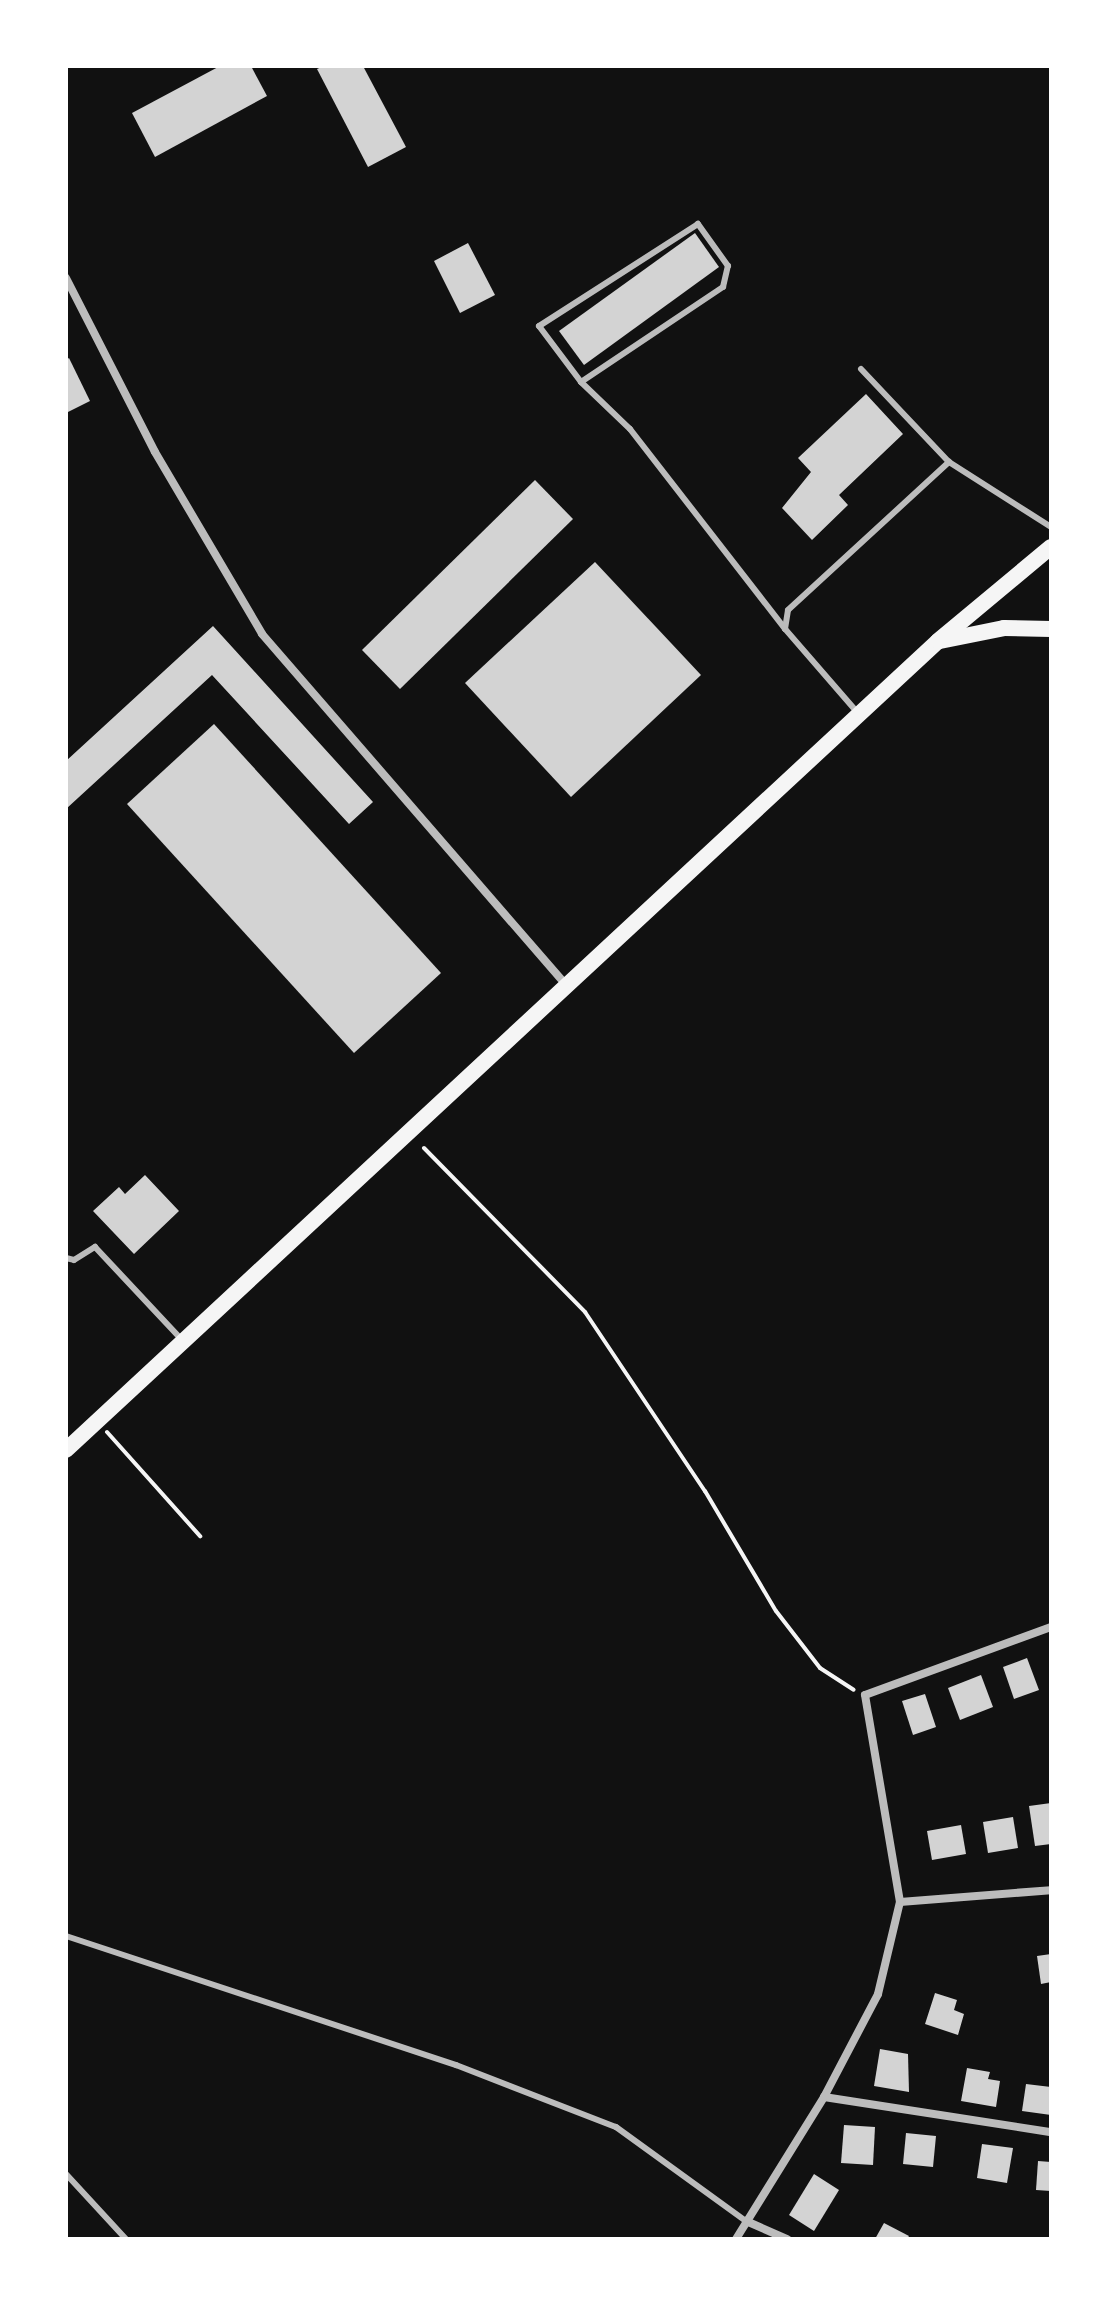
<!DOCTYPE html>
<html>
<head>
<meta charset="utf-8">
<style>
  body { margin:0 }
  #map { position:relative; width:1117px; height:2305px; overflow:hidden; background:#111; font-family:"DejaVu Sans",sans-serif }
  div>[style] { position:absolute }
  .building>* { inset:0; background:#d3d3d3 }
  .path>* { height:4px; margin:-2px; padding:0 2px; transform-origin:2px; border-radius:2px; background:#f5f5f5 }
  .service>* { height:6px; margin:-3px; padding:0 3px; transform-origin:3px; border-radius:3px; background:#bcbcbc }
  .minor>* { height:8px; margin:-4px; padding:0 4px; transform-origin:4px; border-radius:4px; background:#bcbcbc }
  .secondary>* { height:16px; margin:-8px; padding:0 8px; transform-origin:8px; border-radius:8px; background:#f5f5f5 }
  span { translate:-50% -50%; white-space:nowrap; text-align:center; line-height:1.15; -webkit-text-stroke:7px #fff; paint-order:stroke }
  .frame { position:absolute; inset:0; border:68px solid #fff; pointer-events:none }
</style>
</head>
<body>
<div id="map">
  <div class="building">
    <i style="clip-path:polygon(220px 66px,251px 66px,267px 96px,155px 157px,132px 113px)"></i>
    <i style="clip-path:polygon(324px 66px,363px 66px,406px 147px,368px 167px,317px 69px)"></i>
    <i style="clip-path:polygon(695px 233px,719px 267px,584px 365px,559px 331px)"></i>
    <i style="clip-path:polygon(468px 243px,495px 295px,460px 313px,434px 261px)"></i>
    <i style="clip-path:polygon(69px 358px,90px 401px,66px 413px,66px 360px)"></i>
    <i style="clip-path:polygon(866px 394px,903px 434px,839px 495px,848px 505px,812px 540px,782px 508px,811px 472px,798px 458px)"></i>
    <i style="clip-path:polygon(535px 480px,573px 519px,400px 689px,362px 650px)"></i>
    <i style="clip-path:polygon(595px 562px,701px 675px,571px 797px,465px 683px)"></i>
    <i style="clip-path:polygon(213px 626px,373px 802px,349px 824px,212px 675px,66px 809px,66px 761px)"></i>
    <i style="clip-path:polygon(214px 724px,441px 973px,354px 1053px,127px 804px)"></i>
    <i style="clip-path:polygon(145px 1175px,179px 1211px,134px 1254px,93px 1211px,119px 1187px,125px 1194px)"></i>
    <i style="clip-path:polygon(1027px 1658px,1039px 1690px,1014px 1699px,1003px 1667px)"></i>
    <i style="clip-path:polygon(981px 1675px,993px 1707px,960px 1720px,948px 1688px)"></i>
    <i style="clip-path:polygon(925px 1694px,936px 1727px,913px 1735px,902px 1701px)"></i>
    <i style="clip-path:polygon(1051px 1803px,1051px 1844px,1035px 1846px,1029px 1806px)"></i>
    <i style="clip-path:polygon(1013px 1817px,1018px 1848px,988px 1853px,983px 1822px)"></i>
    <i style="clip-path:polygon(961px 1825px,966px 1854px,932px 1860px,927px 1831px)"></i>
    <i style="clip-path:polygon(1051px 1954px,1051px 1982px,1041px 1984px,1037px 1956px)"></i>
    <i style="clip-path:polygon(935px 1993px,957px 2000px,954px 2010px,964px 2014px,958px 2035px,925px 2024px)"></i>
    <i style="clip-path:polygon(880px 2049px,908px 2054px,909px 2092px,874px 2086px)"></i>
    <i style="clip-path:polygon(967px 2068px,990px 2072px,988px 2079px,1000px 2081px,996px 2107px,961px 2101px)"></i>
    <i style="clip-path:polygon(1026px 2084px,1051px 2087px,1051px 2115px,1022px 2111px)"></i>
    <i style="clip-path:polygon(844px 2125px,875px 2127px,873px 2165px,841px 2163px)"></i>
    <i style="clip-path:polygon(906px 2133px,936px 2136px,933px 2167px,903px 2164px)"></i>
    <i style="clip-path:polygon(982px 2144px,1013px 2148px,1007px 2183px,977px 2178px)"></i>
    <i style="clip-path:polygon(1038px 2161px,1051px 2162px,1051px 2191px,1036px 2190px)"></i>
    <i style="clip-path:polygon(814px 2174px,839px 2190px,814px 2231px,789px 2215px)"></i>
    <i style="clip-path:polygon(884px 2223px,909px 2236px,907px 2239px,875px 2239px)"></i>
  </div>
  <div class="path">
    <i style="left:424px;top:1148px;width:230px;rotate:45.5deg"></i>
    <i style="left:585px;top:1312px;width:216px;rotate:56.2deg"></i>
    <i style="left:705px;top:1491px;width:139px;rotate:59.4deg"></i>
    <i style="left:776px;top:1611px;width:72px;rotate:52.3deg"></i>
    <i style="left:820px;top:1668px;width:40px;rotate:32.9deg"></i>
    <i style="left:107px;top:1432px;width:140px;rotate:48.2deg"></i>
  </div>
  <div class="service">
    <i style="left:861px;top:369px;width:128px;rotate:46.6deg"></i>
    <i style="left:581px;top:382px;width:171px;rotate:-33.8deg"></i>
    <i style="left:723px;top:287px;width:22px;rotate:-77deg"></i>
    <i style="left:728px;top:266px;width:52px;rotate:-125.5deg"></i>
    <i style="left:698px;top:224px;width:189px;rotate:147.3deg"></i>
    <i style="left:539px;top:326px;width:70px;rotate:53.1deg"></i>
    <i style="left:581px;top:382px;width:68px;rotate:43.8deg"></i>
    <i style="left:630px;top:429px;width:253px;rotate:52.2deg"></i>
    <i style="left:857px;top:712px;width:110px;rotate:-130.9deg"></i>
    <i style="left:785px;top:629px;width:19px;rotate:-81deg"></i>
    <i style="left:788px;top:610px;width:219px;rotate:-42.6deg"></i>
    <i style="left:949px;top:462px;width:121px;rotate:32.5deg"></i>
    <i style="left:66px;top:1258px;width:8px;rotate:14deg"></i>
    <i style="left:74px;top:1260px;width:25px;rotate:-32deg"></i>
    <i style="left:95px;top:1247px;width:126px;rotate:46.9deg"></i>
    <i style="left:66px;top:1936px;width:411px;rotate:18.3deg"></i>
    <i style="left:456px;top:2065px;width:172px;rotate:21.2deg"></i>
    <i style="left:616px;top:2127px;width:160px;rotate:35.9deg"></i>
    <i style="left:66px;top:2174px;width:88px;rotate:47.3deg"></i>
  </div>
  <div class="minor">
    <i style="left:66px;top:278px;width:195px;rotate:62.9deg"></i>
    <i style="left:155px;top:452px;width:211px;rotate:59.5deg"></i>
    <i style="left:262px;top:634px;width:464px;rotate:49.1deg"></i>
    <i style="left:900px;top:1902px;width:151px;rotate:-4.5deg"></i>
    <i style="left:824px;top:2097px;width:230px;rotate:8.8deg"></i>
    <i style="left:746px;top:2221px;width:45px;rotate:23.7deg"></i>
    <i style="left:736px;top:2239px;width:167px;rotate:-58.2deg"></i>
    <i style="left:824px;top:2097px;width:116px;rotate:-62.3deg"></i>
    <i style="left:878px;top:1994px;width:95px;rotate:-76.6deg"></i>
    <i style="left:900px;top:1902px;width:210px;rotate:-99.6deg"></i>
    <i style="left:865px;top:1695px;width:198px;rotate:-20.1deg"></i>
  </div>
  <div class="secondary">
    <i style="left:940px;top:641px;width:65px;rotate:-11.5deg"></i>
    <i style="left:1004px;top:628px;width:47px;rotate:1.2deg"></i>
    <i style="left:66px;top:1450px;width:1189px;rotate:-42.85deg"></i>
    <i style="left:938px;top:641px;width:147px;rotate:-39.8deg"></i>
  </div>
  <div class="frame"></div>
</div>
</body>
</html>
